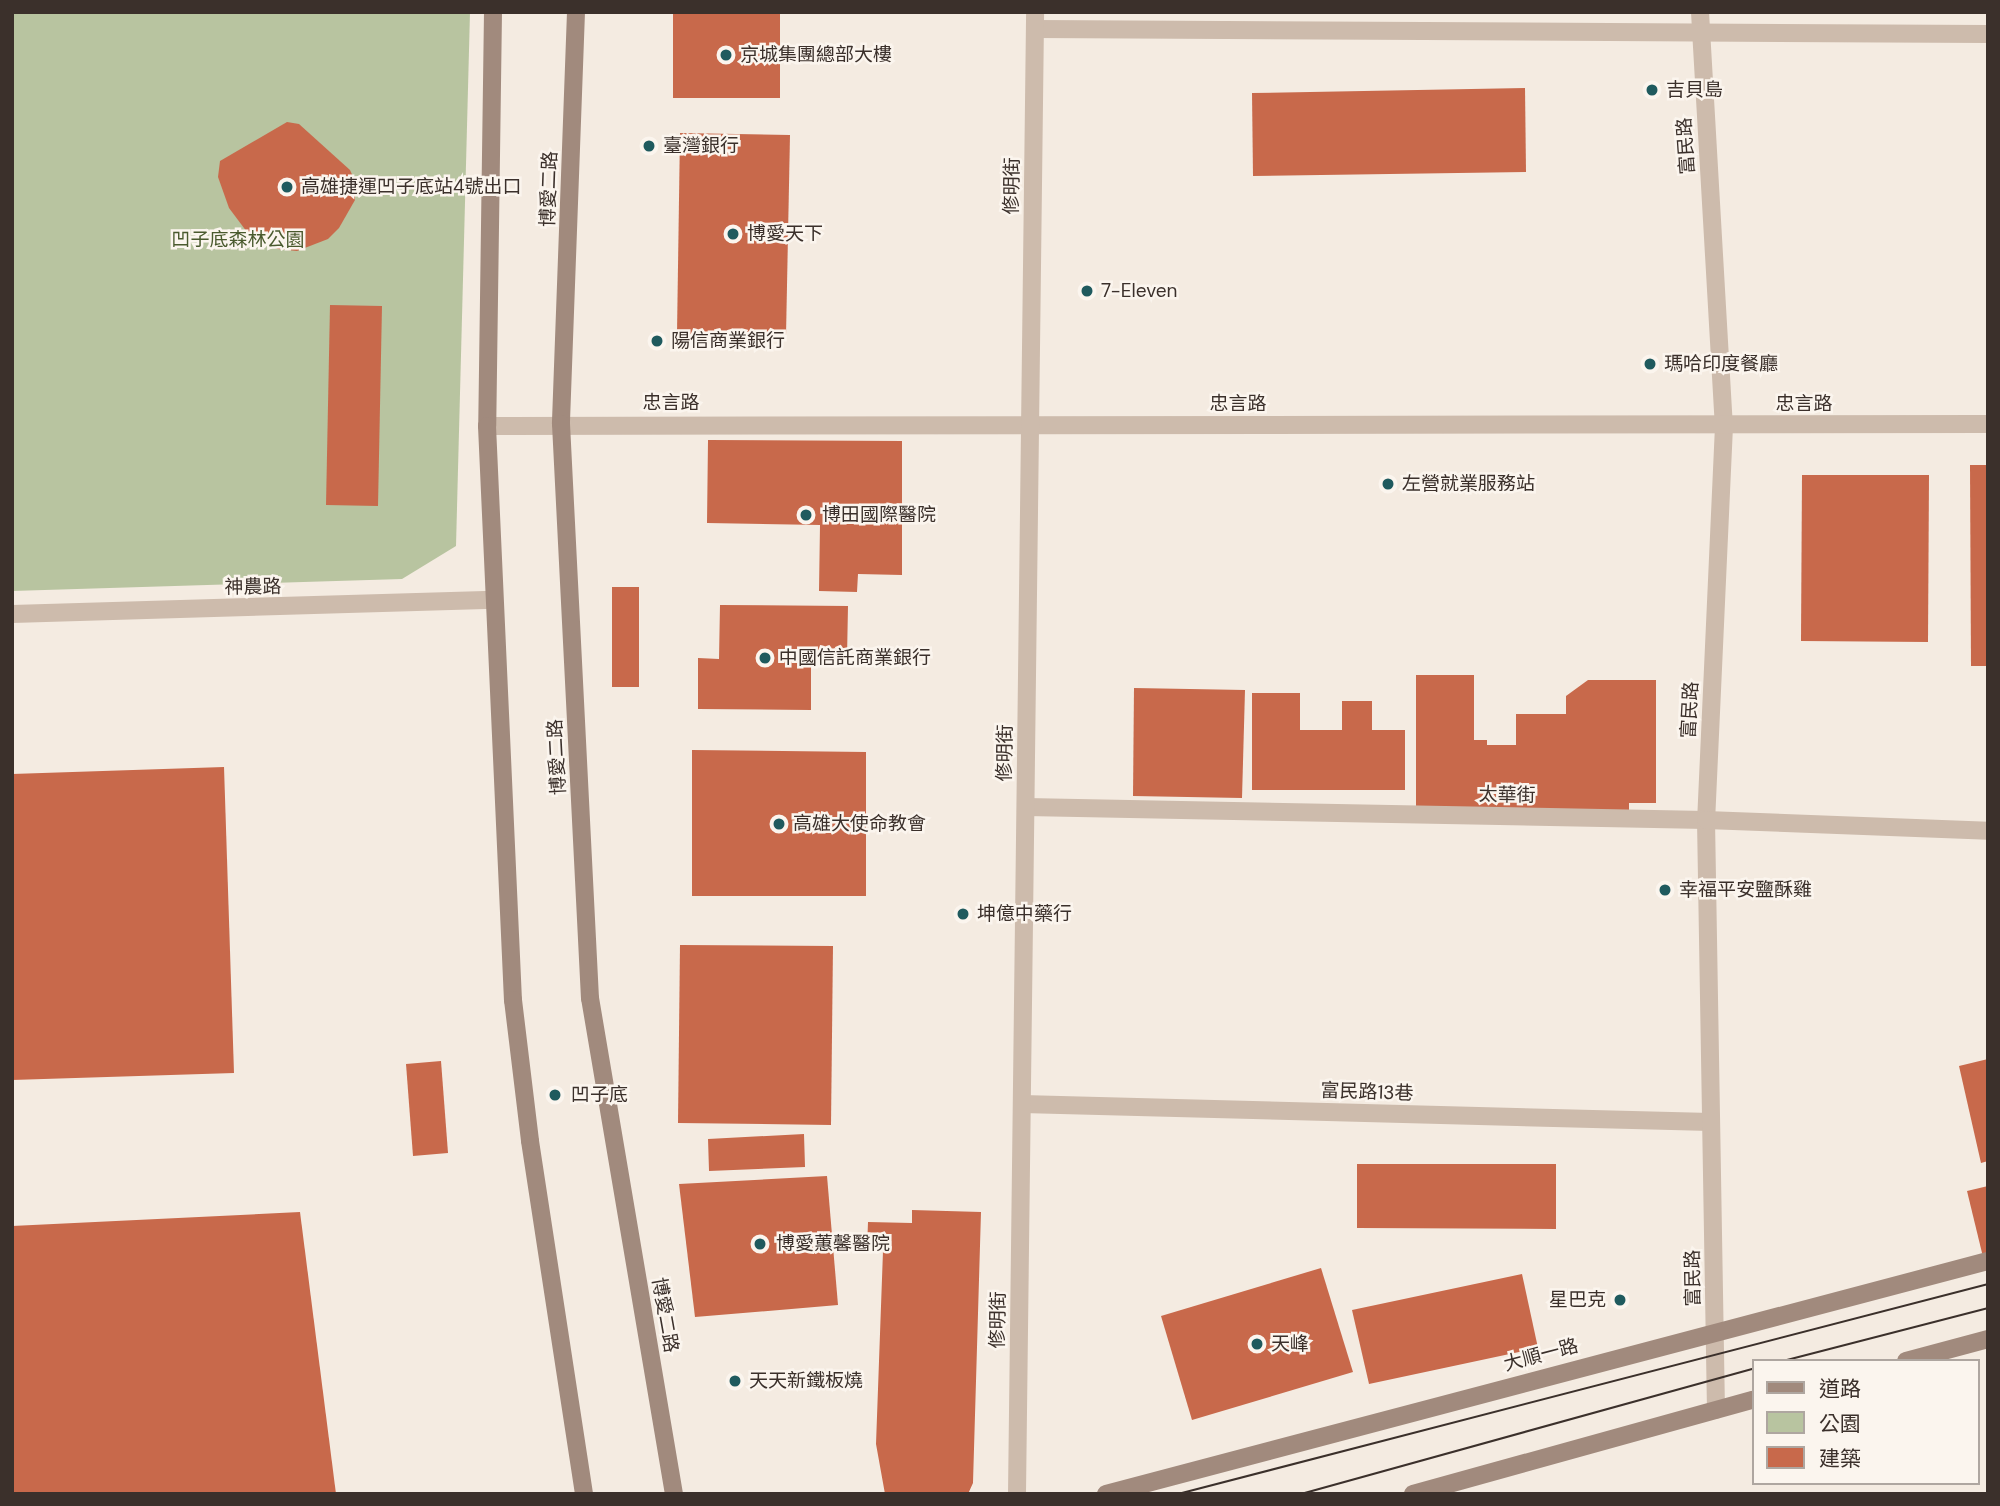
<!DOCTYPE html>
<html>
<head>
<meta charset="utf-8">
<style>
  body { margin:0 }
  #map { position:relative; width:2000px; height:1506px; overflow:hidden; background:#f4ebe1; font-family:"DM Sans","Noto Sans TC",sans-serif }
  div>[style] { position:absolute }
  .green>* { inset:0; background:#b8c4a0 }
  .building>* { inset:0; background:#c8694b }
  .lane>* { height:18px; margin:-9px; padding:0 9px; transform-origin:9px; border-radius:9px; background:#cdbbac }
  .street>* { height:18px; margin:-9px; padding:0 9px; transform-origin:9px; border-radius:9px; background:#cdbbac }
  .secondary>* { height:18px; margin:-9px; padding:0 9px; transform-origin:9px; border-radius:9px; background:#a18a7d }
  .tram>* { height:2px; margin:-1px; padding:0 1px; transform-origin:1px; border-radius:1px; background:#3b302b }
  .dots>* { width:19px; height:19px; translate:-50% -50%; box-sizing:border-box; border:4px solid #fbf5ee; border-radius:50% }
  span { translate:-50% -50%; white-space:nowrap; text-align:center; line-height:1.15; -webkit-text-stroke:5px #fbf5ee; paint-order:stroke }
  .poi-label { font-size:19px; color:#3b302b }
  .left { translate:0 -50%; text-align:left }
  .right { translate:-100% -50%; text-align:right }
  .street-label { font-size:19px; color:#3b302b }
  .park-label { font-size:19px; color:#4a5a2e }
  .frame { position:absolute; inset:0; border:14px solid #3b302b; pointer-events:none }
  .legend { position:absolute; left:1752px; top:1359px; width:228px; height:126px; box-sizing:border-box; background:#fbf5ee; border:2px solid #aea6a0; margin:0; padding:9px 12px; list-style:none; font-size:21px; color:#3b302b }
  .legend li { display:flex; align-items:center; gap:14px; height:35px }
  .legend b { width:35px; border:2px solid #aea6a0 }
</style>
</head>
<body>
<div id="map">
  <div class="green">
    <i style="clip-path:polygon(12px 12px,470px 12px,456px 546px,402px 579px,12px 591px)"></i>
  </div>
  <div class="building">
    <i style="clip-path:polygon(673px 12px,780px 12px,780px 98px,673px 98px)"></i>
    <i style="clip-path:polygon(1525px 88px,1526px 172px,1253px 176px,1252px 93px)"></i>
    <i style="clip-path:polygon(287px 122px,299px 124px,350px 170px,355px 181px,355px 200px,339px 228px,328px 239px,297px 251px,278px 249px,250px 236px,229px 208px,218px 177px,220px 161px)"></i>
    <i style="clip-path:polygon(680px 133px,790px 135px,786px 336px,677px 334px)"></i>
    <i style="clip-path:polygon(330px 305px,382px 306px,378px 506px,326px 505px)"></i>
    <i style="clip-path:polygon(708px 440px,902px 441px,902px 575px,858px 574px,857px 592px,819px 591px,820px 525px,707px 523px)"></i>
    <i style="clip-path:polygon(1970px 465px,1988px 465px,1988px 666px,1971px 666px)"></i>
    <i style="clip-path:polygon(1802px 475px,1929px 475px,1928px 642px,1801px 641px)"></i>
    <i style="clip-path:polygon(612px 587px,639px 587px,639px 687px,612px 687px)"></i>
    <i style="clip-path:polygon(720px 605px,848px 606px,847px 658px,811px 657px,811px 710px,698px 709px,698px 658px,719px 659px)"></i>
    <i style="clip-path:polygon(1416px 675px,1474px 675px,1474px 740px,1487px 740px,1487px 745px,1516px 745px,1516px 714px,1566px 714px,1566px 696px,1588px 680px,1656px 680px,1656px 803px,1629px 803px,1629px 811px,1416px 811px)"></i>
    <i style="clip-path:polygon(1134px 688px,1245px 690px,1242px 798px,1133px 796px)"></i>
    <i style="clip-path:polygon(1252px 693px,1300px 693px,1300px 730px,1342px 730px,1342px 701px,1372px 701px,1372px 730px,1405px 730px,1405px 790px,1252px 790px)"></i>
    <i style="clip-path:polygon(692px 750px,866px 752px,866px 896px,692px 896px)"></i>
    <i style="clip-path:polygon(224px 767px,234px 1073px,12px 1080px,12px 774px)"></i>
    <i style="clip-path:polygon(680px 945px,833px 946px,831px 1125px,678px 1123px)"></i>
    <i style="clip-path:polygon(1988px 1059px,1988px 1161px,1981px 1163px,1959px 1066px)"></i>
    <i style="clip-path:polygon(441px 1061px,448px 1153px,413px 1156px,406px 1064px)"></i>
    <i style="clip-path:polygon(804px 1134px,805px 1167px,709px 1171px,708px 1139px)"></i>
    <i style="clip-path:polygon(1357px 1164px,1556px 1164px,1556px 1229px,1357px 1228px)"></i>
    <i style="clip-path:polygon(827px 1176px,838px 1305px,695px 1317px,679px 1184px)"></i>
    <i style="clip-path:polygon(1988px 1186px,1988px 1255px,1983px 1257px,1967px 1191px)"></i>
    <i style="clip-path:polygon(912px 1210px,981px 1212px,973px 1483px,968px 1494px,885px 1494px,876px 1444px,883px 1251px,867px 1249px,868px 1222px,912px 1223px)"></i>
    <i style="clip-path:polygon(300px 1212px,336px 1494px,12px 1494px,12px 1226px)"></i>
    <i style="clip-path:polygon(1321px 1268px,1353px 1372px,1192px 1420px,1161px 1316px)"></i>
    <i style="clip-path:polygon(1522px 1274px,1538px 1348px,1369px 1384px,1352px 1310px)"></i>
  </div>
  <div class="lane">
    <i style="left:1022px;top:1104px;width:689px;rotate:1.5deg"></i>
  </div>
  <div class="street">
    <i style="left:1700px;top:12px;width:415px;rotate:86.7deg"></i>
    <i style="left:1724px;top:426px;width:394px;rotate:92.6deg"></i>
    <i style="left:1706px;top:820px;width:590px;rotate:89.03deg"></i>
    <i style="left:1035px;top:29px;width:953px;rotate:0.3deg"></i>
    <i style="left:487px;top:426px;width:1501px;rotate:-0.08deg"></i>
    <i style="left:12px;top:614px;width:482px;rotate:-1.7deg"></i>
    <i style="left:1026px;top:807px;width:680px;rotate:1.1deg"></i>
    <i style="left:1706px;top:820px;width:282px;rotate:2.2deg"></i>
    <i style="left:1017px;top:1494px;width:1482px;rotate:-89.3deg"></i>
  </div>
  <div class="secondary">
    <i style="left:493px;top:12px;width:414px;rotate:90.8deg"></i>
    <i style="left:487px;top:426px;width:575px;rotate:87.41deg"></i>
    <i style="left:513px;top:1000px;width:142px;rotate:83.1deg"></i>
    <i style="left:530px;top:1141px;width:357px;rotate:81.3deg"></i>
    <i style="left:576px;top:12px;width:412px;rotate:92.1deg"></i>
    <i style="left:561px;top:424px;width:575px;rotate:87.11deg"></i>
    <i style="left:590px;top:998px;width:503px;rotate:80.39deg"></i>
    <i style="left:1906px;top:1361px;width:85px;rotate:-15deg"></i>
    <i style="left:1106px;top:1494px;width:912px;rotate:-14.8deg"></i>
    <i style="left:1413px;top:1494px;width:353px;rotate:-15.5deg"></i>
  </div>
  <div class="tram">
    <i style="left:1783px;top:1361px;width:212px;rotate:-14.5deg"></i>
    <i style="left:1178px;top:1494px;width:837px;rotate:-14.53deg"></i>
    <i style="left:1301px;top:1494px;width:469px;rotate:-15.5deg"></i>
  </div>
  <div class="dots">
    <i style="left:726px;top:55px;background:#1f5a5e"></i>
    <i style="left:1652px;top:90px;background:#1f5a5e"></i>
    <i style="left:649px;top:146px;background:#1f5a5e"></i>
    <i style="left:287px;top:187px;background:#1f5a5e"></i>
    <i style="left:733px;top:234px;background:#1f5a5e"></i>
    <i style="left:1087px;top:291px;background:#1f5a5e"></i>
    <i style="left:657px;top:341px;background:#1f5a5e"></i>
    <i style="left:1650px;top:364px;background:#1f5a5e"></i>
    <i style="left:1388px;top:484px;background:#1f5a5e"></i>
    <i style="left:806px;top:515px;background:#1f5a5e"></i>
    <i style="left:765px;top:658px;background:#1f5a5e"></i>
    <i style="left:779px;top:824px;background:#1f5a5e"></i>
    <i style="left:1665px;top:890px;background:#1f5a5e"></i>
    <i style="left:963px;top:914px;background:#1f5a5e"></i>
    <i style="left:555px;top:1095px;background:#1f5a5e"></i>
    <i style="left:760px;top:1244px;background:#1f5a5e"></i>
    <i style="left:1620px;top:1300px;background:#1f5a5e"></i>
    <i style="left:1257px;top:1344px;background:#1f5a5e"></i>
    <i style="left:735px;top:1381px;background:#1f5a5e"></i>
  </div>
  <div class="poi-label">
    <span class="left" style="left:740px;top:55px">京城集團總部大樓</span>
    <span class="left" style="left:1666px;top:90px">吉貝島</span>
    <span class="left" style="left:663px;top:146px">臺灣銀行</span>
    <span class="left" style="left:301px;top:187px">高雄捷運凹子底站4號出口</span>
    <span class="left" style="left:747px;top:234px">博愛天下</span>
    <span class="left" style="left:1101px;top:291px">7-Eleven</span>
    <span class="left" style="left:671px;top:341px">陽信商業銀行</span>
    <span class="left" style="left:1664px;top:364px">瑪哈印度餐廳</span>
    <span class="left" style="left:1402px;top:484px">左營就業服務站</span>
    <span class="left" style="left:822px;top:515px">博田國際醫院</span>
    <span class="left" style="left:779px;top:658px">中國信託商業銀行</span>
    <span class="left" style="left:793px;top:824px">高雄大使命教會</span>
    <span class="left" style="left:1679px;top:890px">幸福平安鹽酥雞</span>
    <span class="left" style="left:977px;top:914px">坤億中藥行</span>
    <span class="left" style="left:571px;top:1095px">凹子底</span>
    <span class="left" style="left:776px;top:1244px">博愛蕙馨醫院</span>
    <span class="right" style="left:1606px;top:1300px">星巴克</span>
    <span class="left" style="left:1271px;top:1344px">天峰</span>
    <span class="left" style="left:749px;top:1381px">天天新鐵板燒</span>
  </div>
  <div class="street-label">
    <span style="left:1686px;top:146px;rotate:-94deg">富民路</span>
    <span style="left:1012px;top:186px;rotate:-89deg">修明街</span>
    <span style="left:549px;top:189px;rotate:-88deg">博愛二路</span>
    <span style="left:671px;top:403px">忠言路</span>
    <span style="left:1238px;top:404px">忠言路</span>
    <span style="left:1804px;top:404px">忠言路</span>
    <span style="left:253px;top:587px;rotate:-1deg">神農路</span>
    <span style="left:1690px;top:710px;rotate:-87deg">富民路</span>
    <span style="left:1005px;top:753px;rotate:-89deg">修明街</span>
    <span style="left:557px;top:757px;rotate:-93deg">博愛二路</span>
    <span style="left:1507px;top:795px;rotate:1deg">太華街</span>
    <span style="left:1367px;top:1092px;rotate:2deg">富民路13巷</span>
    <span style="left:1693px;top:1278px;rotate:-91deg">富民路</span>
    <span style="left:665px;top:1315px;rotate:80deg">博愛二路</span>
    <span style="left:998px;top:1320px;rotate:-89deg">修明街</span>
    <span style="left:1541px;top:1355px;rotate:-15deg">大順一路</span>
  </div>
  <div class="park-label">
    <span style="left:238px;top:240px">凹子底森林公園</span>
  </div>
  <div class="frame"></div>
  <ul class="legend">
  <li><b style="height:9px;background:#a18a7d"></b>道路</li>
  <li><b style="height:19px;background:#b8c4a0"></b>公園</li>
  <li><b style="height:19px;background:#c8694b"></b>建築</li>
  </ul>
</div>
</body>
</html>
